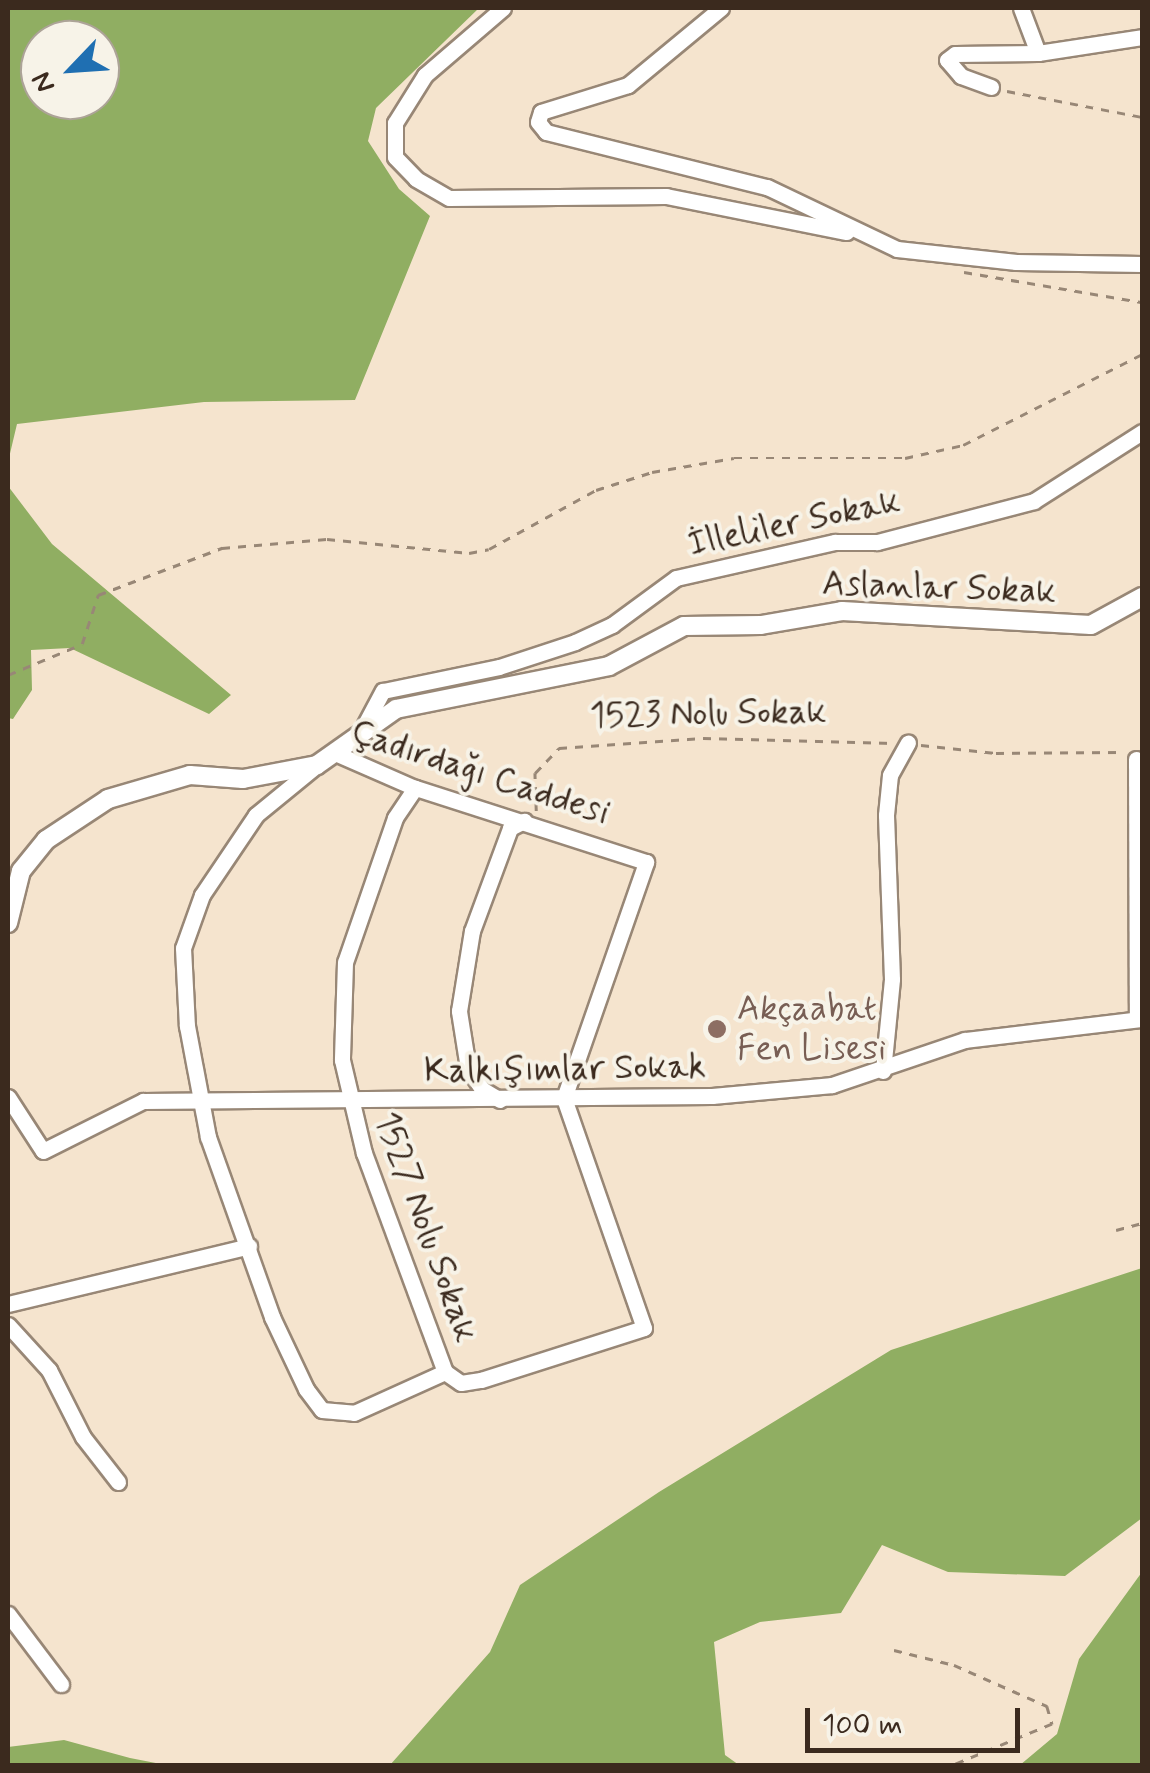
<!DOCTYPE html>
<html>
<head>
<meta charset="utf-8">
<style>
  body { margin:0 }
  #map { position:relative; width:1150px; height:1773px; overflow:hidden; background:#f5e4ce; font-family:Mynerve,sans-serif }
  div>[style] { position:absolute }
  .forest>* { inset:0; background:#90ae62 }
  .path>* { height:2.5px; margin-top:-1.25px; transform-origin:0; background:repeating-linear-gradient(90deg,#988776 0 8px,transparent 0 16px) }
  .roads { filter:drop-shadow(2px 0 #988776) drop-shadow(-2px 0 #988776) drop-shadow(0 2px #988776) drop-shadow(0 -2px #988776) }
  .minor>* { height:15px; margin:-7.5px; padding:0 7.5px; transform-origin:7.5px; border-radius:7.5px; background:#fff }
  .tertiary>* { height:18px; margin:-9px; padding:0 9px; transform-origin:9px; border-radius:9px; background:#fff }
  .dots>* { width:28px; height:28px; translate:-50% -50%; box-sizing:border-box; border:5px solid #f7f3e8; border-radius:50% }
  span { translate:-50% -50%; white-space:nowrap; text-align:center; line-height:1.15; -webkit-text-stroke:8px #f7f3e8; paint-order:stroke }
  .street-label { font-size:35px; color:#3b2a1e }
  .education-label { font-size:35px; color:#785e54 }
  .left { translate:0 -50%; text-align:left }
  .frame { position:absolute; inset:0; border:10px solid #3b2a1e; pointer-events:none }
  .north { position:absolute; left:20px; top:20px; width:100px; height:100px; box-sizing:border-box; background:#f7f3e8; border:2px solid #aca397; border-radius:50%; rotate:245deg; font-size:28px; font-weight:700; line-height:40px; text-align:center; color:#3b2a1e }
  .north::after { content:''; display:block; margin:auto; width:35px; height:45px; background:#1f6fb2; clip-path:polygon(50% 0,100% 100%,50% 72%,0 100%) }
  .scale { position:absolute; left:805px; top:1708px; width:215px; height:45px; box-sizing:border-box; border:5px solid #3b2a1e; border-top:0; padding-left:12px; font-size:30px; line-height:35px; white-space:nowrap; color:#3b2a1e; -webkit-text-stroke:8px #f7f3e8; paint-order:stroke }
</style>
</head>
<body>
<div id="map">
  <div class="forest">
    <i style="clip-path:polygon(evenodd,8px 8px,479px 8px,376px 108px,368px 141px,399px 189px,430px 216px,355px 400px,204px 402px,17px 424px,8px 462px,8px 8px,40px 40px,100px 40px,100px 100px,40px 100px,40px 40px)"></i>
    <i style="clip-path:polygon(8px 486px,52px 544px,231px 695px,209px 714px,70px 648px,31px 650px,32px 690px,13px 719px,8px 718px)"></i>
    <i style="clip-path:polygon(1142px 1268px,1142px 1518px,1065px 1576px,948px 1572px,882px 1545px,841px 1613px,760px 1622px,714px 1642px,725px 1755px,739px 1765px,390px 1765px,490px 1652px,520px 1585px,659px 1492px,891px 1350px)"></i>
    <i style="clip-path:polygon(1142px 1572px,1142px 1765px,1020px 1765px,1057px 1734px,1079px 1659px)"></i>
    <i style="clip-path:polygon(64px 1740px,130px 1758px,166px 1765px,8px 1765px,8px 1747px)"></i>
  </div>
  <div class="path">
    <i style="left:1007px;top:91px;width:137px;rotate:10.9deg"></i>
    <i style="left:964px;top:272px;width:181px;rotate:9.6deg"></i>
    <i style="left:8px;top:675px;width:80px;rotate:-22.7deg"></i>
    <i style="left:82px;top:644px;width:52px;rotate:-71.9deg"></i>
    <i style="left:98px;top:595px;width:133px;rotate:-20.8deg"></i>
    <i style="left:222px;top:548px;width:105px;rotate:-4.9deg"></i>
    <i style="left:327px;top:539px;width:143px;rotate:5.6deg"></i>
    <i style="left:469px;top:553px;width:20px;rotate:-11deg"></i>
    <i style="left:489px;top:549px;width:122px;rotate:-28.9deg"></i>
    <i style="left:596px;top:490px;width:59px;rotate:-17.8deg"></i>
    <i style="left:652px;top:472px;width:83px;rotate:-9.7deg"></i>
    <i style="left:734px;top:458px;width:171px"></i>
    <i style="left:905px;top:458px;width:59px;rotate:-12.6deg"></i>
    <i style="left:963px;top:445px;width:201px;rotate:-26.9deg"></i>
    <i style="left:921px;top:745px;width:75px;rotate:6.1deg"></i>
    <i style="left:996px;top:753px;width:126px;rotate:-0.5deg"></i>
    <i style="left:536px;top:811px;width:38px;rotate:-92deg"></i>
    <i style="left:535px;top:773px;width:35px;rotate:-46deg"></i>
    <i style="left:559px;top:748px;width:144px;rotate:-4deg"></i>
    <i style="left:703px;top:738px;width:190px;rotate:1.5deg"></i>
    <i style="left:1116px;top:1230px;width:27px;rotate:-15deg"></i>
    <i style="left:894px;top:1650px;width:62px;rotate:14deg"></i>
    <i style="left:954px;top:1665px;width:102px;rotate:23.8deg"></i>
    <i style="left:1047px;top:1706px;width:19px;rotate:74deg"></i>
    <i style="left:1052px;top:1724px;width:109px;rotate:157.4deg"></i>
  </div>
  <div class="roads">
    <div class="minor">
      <i style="left:503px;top:8px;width:103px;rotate:139.3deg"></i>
      <i style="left:425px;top:75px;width:57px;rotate:122deg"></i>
      <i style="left:395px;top:123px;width:34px;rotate:90deg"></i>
      <i style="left:395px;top:157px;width:30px;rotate:46deg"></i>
      <i style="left:416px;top:179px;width:38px;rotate:30deg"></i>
      <i style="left:449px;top:198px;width:217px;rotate:-0.5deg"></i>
      <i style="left:666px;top:196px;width:184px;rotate:11.3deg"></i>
      <i style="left:721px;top:8px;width:121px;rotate:140.4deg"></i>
      <i style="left:628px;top:85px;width:91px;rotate:162.8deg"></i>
      <i style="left:541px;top:112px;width:10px;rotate:107deg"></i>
      <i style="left:538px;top:122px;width:13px;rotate:51deg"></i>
      <i style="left:546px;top:132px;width:228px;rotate:14deg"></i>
      <i style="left:767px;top:187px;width:144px;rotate:25.5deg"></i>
      <i style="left:897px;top:249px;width:120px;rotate:6.2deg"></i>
      <i style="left:1016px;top:262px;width:126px;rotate:0.9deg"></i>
      <i style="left:1021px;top:8px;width:48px;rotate:69.3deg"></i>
      <i style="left:991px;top:87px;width:32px;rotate:-160deg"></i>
      <i style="left:961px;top:76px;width:21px;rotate:-131deg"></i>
      <i style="left:947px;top:60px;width:10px;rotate:-37deg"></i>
      <i style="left:955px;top:54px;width:83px;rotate:-0.7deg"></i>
      <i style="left:1038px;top:53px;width:105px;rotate:-8.7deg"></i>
      <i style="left:364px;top:726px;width:40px;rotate:-62deg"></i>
      <i style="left:383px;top:691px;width:118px;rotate:-11.7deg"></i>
      <i style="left:499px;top:667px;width:80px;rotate:-18.2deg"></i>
      <i style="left:575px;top:642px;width:41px;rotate:-24.7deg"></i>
      <i style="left:612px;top:625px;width:79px;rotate:-36.3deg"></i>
      <i style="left:676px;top:578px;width:163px;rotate:-12.8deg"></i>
      <i style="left:835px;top:542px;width:42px"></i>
      <i style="left:877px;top:542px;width:162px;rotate:-14.6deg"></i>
      <i style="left:1034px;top:501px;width:128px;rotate:-32.6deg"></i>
      <i style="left:1136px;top:759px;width:260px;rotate:89.8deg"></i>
      <i style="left:317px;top:765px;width:79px;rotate:140.7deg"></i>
      <i style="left:256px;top:815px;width:97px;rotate:124deg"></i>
      <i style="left:202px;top:895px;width:56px;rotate:109.7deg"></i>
      <i style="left:183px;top:948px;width:78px;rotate:87.1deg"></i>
      <i style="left:187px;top:1026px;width:113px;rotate:79.3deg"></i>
      <i style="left:208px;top:1137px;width:191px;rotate:70.4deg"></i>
      <i style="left:272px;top:1317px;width:80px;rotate:64.7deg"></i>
      <i style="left:306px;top:1389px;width:26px;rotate:53deg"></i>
      <i style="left:322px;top:1410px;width:32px;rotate:5deg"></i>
      <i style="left:354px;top:1413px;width:100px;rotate:-24.3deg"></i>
      <i style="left:445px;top:1372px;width:19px;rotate:35deg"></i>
      <i style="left:461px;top:1383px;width:20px;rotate:-9deg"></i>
      <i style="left:481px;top:1380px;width:171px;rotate:-17.7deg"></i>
      <i style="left:644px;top:1328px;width:244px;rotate:-109.2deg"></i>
      <i style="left:564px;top:1098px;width:250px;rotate:-70.8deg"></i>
      <i style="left:646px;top:862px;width:243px;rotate:-162.2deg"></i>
      <i style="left:415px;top:788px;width:87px;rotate:-156.4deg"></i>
      <i style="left:415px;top:788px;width:36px;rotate:124deg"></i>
      <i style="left:395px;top:818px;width:152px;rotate:109.1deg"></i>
      <i style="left:345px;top:962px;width:98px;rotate:91.8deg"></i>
      <i style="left:342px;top:1060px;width:96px;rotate:76.7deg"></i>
      <i style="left:364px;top:1153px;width:233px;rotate:69.7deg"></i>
      <i style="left:883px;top:1071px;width:92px;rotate:-84.4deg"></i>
      <i style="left:892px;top:979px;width:164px;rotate:-92.1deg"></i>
      <i style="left:886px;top:815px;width:40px;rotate:-84.3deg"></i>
      <i style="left:890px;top:775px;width:37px;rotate:-61deg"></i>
      <i style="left:8px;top:1097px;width:64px;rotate:57.1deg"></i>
      <i style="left:43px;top:1151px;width:112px;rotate:-26.6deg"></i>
      <i style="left:143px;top:1101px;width:569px;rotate:-0.5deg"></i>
      <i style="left:712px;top:1096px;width:121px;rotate:-5.2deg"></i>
      <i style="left:832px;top:1085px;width:140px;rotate:-18.7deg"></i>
      <i style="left:965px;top:1040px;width:178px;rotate:-6.8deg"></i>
      <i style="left:500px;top:1100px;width:21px;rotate:-149deg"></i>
      <i style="left:482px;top:1089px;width:25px;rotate:-124deg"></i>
      <i style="left:468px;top:1068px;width:58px;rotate:-99deg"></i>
      <i style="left:459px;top:1011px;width:81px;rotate:-80.8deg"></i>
      <i style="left:472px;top:931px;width:110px;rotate:-69.7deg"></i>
      <i style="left:510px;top:828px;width:16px;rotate:-27deg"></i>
      <i style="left:8px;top:1304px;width:248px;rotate:-13.5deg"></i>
      <i style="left:8px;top:1325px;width:61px;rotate:47.7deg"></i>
      <i style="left:49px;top:1370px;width:75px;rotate:63.1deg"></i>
      <i style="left:83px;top:1437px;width:57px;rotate:52.1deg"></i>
      <i style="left:8px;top:1614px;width:88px;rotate:52.9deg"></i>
    </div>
    <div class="tertiary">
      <i style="left:8px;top:923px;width:54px;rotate:-76deg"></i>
      <i style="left:21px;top:871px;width:40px;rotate:-51deg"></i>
      <i style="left:46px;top:840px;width:74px;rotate:-33.5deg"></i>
      <i style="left:108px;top:799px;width:85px;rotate:-16.3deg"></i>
      <i style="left:190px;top:775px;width:53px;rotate:4.3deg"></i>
      <i style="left:243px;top:779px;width:75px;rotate:-10.7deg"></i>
      <i style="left:317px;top:765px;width:97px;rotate:-35.3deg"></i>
      <i style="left:396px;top:709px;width:217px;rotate:-11.4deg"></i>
      <i style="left:609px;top:666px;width:85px;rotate:-28.1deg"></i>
      <i style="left:684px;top:626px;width:77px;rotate:-0.7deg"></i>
      <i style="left:761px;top:625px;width:82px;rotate:-9.8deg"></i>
      <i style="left:842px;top:611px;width:249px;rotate:3.2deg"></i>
      <i style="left:1091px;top:625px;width:58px;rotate:-28.8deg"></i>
    </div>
  </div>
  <div class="dots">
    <i style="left:717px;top:1029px;background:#8d6e63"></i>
  </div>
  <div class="street-label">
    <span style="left:794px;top:523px;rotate:-12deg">İlleliler Sokak</span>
    <span style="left:939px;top:588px;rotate:2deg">Aslanlar Sokak</span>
    <span style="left:708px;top:714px;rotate:-1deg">1523 Nolu Sokak</span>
    <span style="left:480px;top:773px;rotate:18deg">Çadırdağı Caddesi</span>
    <span style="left:565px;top:1069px;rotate:-1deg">Kalkışımlar Sokak</span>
    <span style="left:426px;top:1227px;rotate:70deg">1527 Nolu Sokak</span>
  </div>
  <div class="education-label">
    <span class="left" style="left:737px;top:1029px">Akçaabat<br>Fen Lisesi</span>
  </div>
  <div class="frame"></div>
  <div class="north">N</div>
  <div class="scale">100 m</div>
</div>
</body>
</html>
